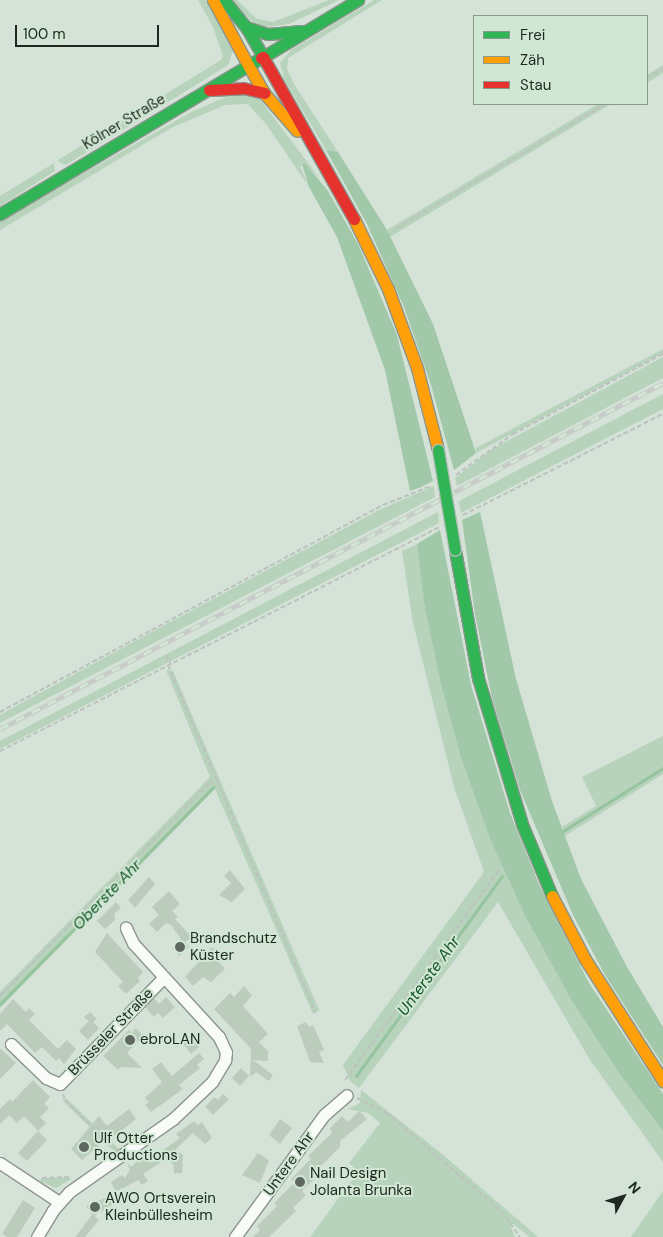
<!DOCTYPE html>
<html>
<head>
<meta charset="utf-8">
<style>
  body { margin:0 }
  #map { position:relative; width:663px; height:1237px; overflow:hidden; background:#d5e2d7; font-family:"DM Sans",sans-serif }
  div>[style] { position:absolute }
  .green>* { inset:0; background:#b8d3bc }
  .forest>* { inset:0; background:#a1c8a8 }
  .stream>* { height:3px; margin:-1.5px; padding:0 1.5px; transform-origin:1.5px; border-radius:1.5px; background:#96c49e }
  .building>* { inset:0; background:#bbccbd }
  .path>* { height:2px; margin-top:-1px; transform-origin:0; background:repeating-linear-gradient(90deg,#bcc2be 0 5px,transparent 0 7.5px) }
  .roads { filter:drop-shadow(1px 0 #8b958d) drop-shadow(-1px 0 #8b958d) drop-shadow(0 1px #8b958d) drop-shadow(0 -1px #8b958d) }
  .street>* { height:11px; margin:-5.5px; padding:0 5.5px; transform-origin:5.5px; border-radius:5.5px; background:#f9fbf9 }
  .fast>* { height:11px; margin:-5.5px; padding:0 5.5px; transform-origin:5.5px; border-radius:5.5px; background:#30b455 }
  .slow>* { height:11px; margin:-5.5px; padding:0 5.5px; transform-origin:5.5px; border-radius:5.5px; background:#ff9f0a }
  .jam>* { height:11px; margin:-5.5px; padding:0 5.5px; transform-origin:5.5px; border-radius:5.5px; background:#e5322d }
  .rail>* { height:5px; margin-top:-2.5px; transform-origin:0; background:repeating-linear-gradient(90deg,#d0e7d3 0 9px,#c7cbc8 0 18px); box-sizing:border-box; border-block:1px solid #c7cbc8 }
  .bridges { filter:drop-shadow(1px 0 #b6bdb8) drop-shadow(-1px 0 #b6bdb8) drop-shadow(0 1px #b6bdb8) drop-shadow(0 -1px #b6bdb8) }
  .fast-bridge>* { height:11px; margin:-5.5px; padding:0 5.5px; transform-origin:5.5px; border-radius:5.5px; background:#30b455 }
  .dots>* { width:14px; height:14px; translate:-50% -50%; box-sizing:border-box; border:2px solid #d0e7d3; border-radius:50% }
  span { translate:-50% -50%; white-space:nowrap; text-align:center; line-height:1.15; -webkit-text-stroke:4px #d0e7d3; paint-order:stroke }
  .street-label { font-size:15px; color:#1e2720 }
  .poi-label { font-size:15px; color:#1e2720 }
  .left { translate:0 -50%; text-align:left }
  .water-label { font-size:16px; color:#155629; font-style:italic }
  .legend { position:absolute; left:473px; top:15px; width:175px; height:90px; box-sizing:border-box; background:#d0e7d3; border:1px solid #899a8b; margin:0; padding:6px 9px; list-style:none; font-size:15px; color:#1e2720 }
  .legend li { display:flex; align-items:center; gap:10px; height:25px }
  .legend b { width:25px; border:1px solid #899a8b }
  .north { position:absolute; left:598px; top:1172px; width:50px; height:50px; -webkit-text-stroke:4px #d0e7d3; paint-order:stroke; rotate:51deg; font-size:14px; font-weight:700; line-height:20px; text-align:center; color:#1e2720 }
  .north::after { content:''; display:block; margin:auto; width:18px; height:22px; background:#1e2720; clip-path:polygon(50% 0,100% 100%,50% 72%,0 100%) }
  .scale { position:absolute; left:15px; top:25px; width:144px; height:22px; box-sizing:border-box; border:2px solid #1e2720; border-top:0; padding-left:6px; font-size:15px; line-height:18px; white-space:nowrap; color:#1e2720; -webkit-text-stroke:4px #d0e7d3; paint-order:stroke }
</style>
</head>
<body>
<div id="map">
  <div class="green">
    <i style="clip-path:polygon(198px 0,206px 0,233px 51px,228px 65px,66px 165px,59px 162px,58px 160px,221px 60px,223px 56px,213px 27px)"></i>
    <i style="clip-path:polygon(229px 0,237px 0,257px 19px,273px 22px,329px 0,339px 0,289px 24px,260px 28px)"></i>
    <i style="clip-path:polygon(374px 0,382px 0,288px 58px,287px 69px,294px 84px,338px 152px,326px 150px,284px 79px,280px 63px,291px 50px)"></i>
    <i style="clip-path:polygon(663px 65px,663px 73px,647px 83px,647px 75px)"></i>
    <i style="clip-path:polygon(235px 93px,259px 98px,321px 180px,306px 164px,300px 166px,309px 187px,266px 124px,248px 104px,225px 105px,171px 128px,0 230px,0 221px,191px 112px)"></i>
    <i style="clip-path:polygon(598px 104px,611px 104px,390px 237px,387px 230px)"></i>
    <i style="clip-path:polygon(54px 163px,55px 171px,0 206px,0 196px)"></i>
    <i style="clip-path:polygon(663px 349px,663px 353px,476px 453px,476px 448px)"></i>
    <i style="clip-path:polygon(663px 357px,663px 378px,457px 486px,455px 478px,494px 448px)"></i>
    <i style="clip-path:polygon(663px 394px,663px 409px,461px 513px,459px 501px)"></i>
    <i style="clip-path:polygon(434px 486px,435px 497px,0 723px,0 715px,135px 641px,379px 510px)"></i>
    <i style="clip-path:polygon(438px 512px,439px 523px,0 749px,0 741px)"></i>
    <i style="clip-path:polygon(417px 544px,441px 685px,461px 758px,490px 839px,525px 916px,572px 1001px,621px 1076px,663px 1131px,663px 1162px,590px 1060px,498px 902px,359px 1088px,350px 1081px,343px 1065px,484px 872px,454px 787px,413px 623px,402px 551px)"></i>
    <i style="clip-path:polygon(166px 670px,173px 671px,319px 1010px,313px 1014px,215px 789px,0 1008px,0 992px,210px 777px)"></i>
    <i style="clip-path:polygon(663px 736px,663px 774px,565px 836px,562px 827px,596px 806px,582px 777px)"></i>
    <i style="clip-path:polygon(361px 1090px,441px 1153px,538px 1237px,529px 1237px,514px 1224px,510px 1225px,515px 1237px,310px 1237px,358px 1172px,349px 1163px,380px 1123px,368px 1113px,348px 1109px,360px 1103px)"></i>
    <i style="clip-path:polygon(66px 1098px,120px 1150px,116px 1153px,63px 1101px)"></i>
    <i style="clip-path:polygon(42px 1178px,70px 1178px,71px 1179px,56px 1188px,39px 1181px)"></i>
    <i style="clip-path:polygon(663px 1191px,663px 1237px,631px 1237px)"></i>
  </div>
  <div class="forest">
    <i style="clip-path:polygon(326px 150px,338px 152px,387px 230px,433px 324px,476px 453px,454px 470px,431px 385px,404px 307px,367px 224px)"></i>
    <i style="clip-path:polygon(302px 164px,306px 164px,328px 191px,359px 246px,397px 335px,433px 481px,421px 487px,410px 491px,385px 370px,337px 237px,309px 187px)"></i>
    <i style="clip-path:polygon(480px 512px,516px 679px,552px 801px,581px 879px,627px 967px,663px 1027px,663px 1065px,605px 975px,573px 915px,520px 790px,492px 698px,475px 614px,462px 520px)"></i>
    <i style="clip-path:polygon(440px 530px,471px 685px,510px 813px,541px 889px,589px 983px,663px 1094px,663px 1131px,621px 1076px,572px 1001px,525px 916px,490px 839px,461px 758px,441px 685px,424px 602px,417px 544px)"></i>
  </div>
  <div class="stream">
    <i style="left:563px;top:831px;width:118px;rotate:-32.2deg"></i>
    <i style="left:0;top:1004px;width:304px;rotate:-45.5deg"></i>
    <i style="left:356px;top:1076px;width:248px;rotate:-53.9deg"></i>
  </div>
  <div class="building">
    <i style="clip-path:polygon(230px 870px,245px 889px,232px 902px,219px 895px,231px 883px,224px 876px)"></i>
    <i style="clip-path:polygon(149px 877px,155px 884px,135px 908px,128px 900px)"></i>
    <i style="clip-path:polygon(169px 891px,180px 904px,172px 911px,178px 917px,175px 919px,192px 937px,185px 942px,189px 947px,179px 956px,172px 947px,181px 939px,171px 925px,166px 923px,157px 932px,149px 924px,159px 915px,152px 907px)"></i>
    <i style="clip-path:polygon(116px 902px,121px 908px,114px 914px,115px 920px,105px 929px,97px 921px)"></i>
    <i style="clip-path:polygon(107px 933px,143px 972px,138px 978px,140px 981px,126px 994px,118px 986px,123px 982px,95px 952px)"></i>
    <i style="clip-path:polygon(212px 947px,217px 953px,213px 956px,225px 969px,211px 982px,203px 977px,193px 986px,185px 977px)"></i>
    <i style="clip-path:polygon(244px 986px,252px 995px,243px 1006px,268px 1034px,259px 1042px,268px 1051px,268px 1061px,253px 1060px,273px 1075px,269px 1081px,256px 1072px,250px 1077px,251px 1049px,214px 1009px,230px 993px,234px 997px)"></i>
    <i style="clip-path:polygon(166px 997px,175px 1007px,163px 1018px,158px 1013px,154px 1017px,145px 1007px,154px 998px,159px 1004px)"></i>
    <i style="clip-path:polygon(13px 999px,26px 1012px,29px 1008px,35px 1014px,29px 1020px,58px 1049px,67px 1040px,76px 1049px,64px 1064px,59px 1058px,56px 1061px,42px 1047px,35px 1053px,7px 1024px,0 1031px,0 1014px)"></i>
    <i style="clip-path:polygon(90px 1012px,97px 1019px,93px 1022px,99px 1028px,88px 1040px,79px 1031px,89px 1021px,84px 1017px)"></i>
    <i style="clip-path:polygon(306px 1022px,309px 1027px,313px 1025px,324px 1050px,319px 1052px,324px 1063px,310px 1062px,297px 1026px)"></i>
    <i style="clip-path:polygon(136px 1028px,143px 1036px,127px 1053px,142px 1068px,121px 1067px,118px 1070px,103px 1056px,129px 1030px,132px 1033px)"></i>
    <i style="clip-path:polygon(190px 1036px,199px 1047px,191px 1054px,182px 1042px)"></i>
    <i style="clip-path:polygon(0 1048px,16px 1063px,0 1079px)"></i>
    <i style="clip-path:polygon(199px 1053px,204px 1059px,197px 1065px,200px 1068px,179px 1085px,183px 1089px,151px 1112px,145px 1105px,149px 1102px,145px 1098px,162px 1082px,152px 1069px,161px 1062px,172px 1076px)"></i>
    <i style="clip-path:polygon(241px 1068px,249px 1076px,240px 1086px,232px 1078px)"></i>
    <i style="clip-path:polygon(33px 1080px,50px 1097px,44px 1104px,49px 1108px,40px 1117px,46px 1123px,38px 1131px,47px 1140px,27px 1161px,18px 1153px,38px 1131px,24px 1116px,17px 1123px,9px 1115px,0 1124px,0 1109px,10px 1099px,12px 1102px)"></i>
    <i style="clip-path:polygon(223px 1094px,229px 1099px,213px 1115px,205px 1107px,214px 1097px,218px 1100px)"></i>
    <i style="clip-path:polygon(129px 1109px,136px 1119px,115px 1136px,113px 1133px,82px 1160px,71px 1149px,99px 1116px,107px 1126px)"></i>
    <i style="clip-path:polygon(359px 1111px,367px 1119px,340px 1141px,340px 1147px,320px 1167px,319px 1174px,302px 1191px,306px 1195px,293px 1208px,296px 1211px,269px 1237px,253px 1237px,260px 1230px,257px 1226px,277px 1206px,274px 1203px,294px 1183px,291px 1179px,311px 1159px,308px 1156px,332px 1133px,330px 1128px,342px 1116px,348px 1122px)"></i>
    <i style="clip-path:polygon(280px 1119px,292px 1128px,280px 1144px,269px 1135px)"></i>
    <i style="clip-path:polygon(194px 1121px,198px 1125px,202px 1122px,212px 1138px,205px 1144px,193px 1133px,175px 1150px,183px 1155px,182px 1173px,174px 1173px,173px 1164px,166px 1159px,143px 1174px,148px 1181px,142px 1185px,138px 1180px,116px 1192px,111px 1182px,122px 1175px,125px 1178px,130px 1170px,127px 1163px,132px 1167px,137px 1161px,139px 1163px,154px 1152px,156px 1155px,180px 1138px,176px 1134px)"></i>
    <i style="clip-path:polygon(258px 1153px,269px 1160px,260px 1183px,242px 1175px)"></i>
    <i style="clip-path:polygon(112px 1195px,119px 1200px,94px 1216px,99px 1220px,85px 1237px,75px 1237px,92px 1215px,86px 1206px)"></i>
    <i style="clip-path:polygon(23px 1200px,35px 1208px,17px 1237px,7px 1237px,2px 1234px)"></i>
  </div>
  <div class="path">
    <i style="left:647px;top:78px;width:18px;rotate:-29deg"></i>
    <i style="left:397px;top:228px;width:242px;rotate:-30.8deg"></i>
    <i style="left:456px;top:475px;width:70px;rotate:-35.7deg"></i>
    <i style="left:513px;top:434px;width:170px;rotate:-28.1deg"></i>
    <i style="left:463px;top:515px;width:224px;rotate:-26.8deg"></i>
    <i style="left:166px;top:655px;width:10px;rotate:61deg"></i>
    <i style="left:168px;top:665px;width:378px;rotate:67deg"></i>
    <i style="left:0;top:712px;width:435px;rotate:-28.4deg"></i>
    <i style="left:383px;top:505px;width:52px;rotate:-21.6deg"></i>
    <i style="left:0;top:751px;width:493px;rotate:-27deg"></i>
    <i style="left:0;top:996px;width:298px;rotate:-45.5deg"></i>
    <i style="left:209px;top:783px;width:9px;rotate:-21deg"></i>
    <i style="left:345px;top:1080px;width:262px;rotate:-53.7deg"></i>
    <i style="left:63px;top:1094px;width:6px;rotate:72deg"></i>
    <i style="left:65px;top:1100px;width:69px;rotate:44.4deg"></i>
    <i style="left:357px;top:1098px;width:34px;rotate:27deg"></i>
    <i style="left:387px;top:1113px;width:150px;rotate:40.7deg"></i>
    <i style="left:501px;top:1211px;width:32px;rotate:54deg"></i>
    <i style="left:42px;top:1178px;width:30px;rotate:-2deg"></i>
  </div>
  <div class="roads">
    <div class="street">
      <i style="left:11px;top:1044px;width:49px;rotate:44.2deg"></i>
      <i style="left:46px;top:1078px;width:15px;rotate:23deg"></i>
      <i style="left:60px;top:1084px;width:149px;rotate:-45.8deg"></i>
      <i style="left:0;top:1163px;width:71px;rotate:33.5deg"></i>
      <i style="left:37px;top:1237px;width:31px;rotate:-59deg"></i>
      <i style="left:53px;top:1210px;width:24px;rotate:-48deg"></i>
      <i style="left:69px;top:1192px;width:127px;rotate:-35.1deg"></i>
      <i style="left:173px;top:1119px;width:54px;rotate:-43.5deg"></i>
      <i style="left:212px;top:1082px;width:26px;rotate:-59deg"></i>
      <i style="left:225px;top:1060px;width:8px;rotate:-83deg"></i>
      <i style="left:226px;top:1052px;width:17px;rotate:-115deg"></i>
      <i style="left:219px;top:1037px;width:127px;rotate:-132.5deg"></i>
      <i style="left:133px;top:943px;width:17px;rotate:-115deg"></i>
      <i style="left:235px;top:1237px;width:151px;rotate:-53.9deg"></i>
      <i style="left:324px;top:1115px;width:30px;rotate:-41deg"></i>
    </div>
    <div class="fast">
      <i style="left:224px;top:0;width:35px;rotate:51deg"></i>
      <i style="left:246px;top:27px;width:34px;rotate:60deg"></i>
      <i style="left:263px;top:57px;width:111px;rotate:-31deg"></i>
      <i style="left:246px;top:27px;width:23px;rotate:18deg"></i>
      <i style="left:268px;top:34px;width:34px;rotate:-5deg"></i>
      <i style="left:0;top:214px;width:304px;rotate:-30.9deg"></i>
      <i style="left:455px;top:550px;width:130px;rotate:79.8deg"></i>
      <i style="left:478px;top:678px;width:152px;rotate:73.2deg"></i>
      <i style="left:522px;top:824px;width:78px;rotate:67.4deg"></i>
    </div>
    <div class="slow">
      <i style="left:213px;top:0;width:74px;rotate:61.7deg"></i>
      <i style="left:248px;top:65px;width:32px;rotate:60deg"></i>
      <i style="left:264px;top:93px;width:50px;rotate:49deg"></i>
      <i style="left:354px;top:219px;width:78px;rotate:64.1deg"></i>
      <i style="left:388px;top:289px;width:84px;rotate:69.8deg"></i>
      <i style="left:417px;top:368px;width:85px;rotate:75.6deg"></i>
      <i style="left:552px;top:896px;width:71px;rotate:62.4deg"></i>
      <i style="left:585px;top:959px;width:145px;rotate:57.4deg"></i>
    </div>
    <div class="jam">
      <i style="left:261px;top:58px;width:2px;rotate:-27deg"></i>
      <i style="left:263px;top:57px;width:186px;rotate:60.7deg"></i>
      <i style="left:209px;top:90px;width:34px;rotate:-3deg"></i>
      <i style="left:243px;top:88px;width:22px;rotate:13deg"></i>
    </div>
  </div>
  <div class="rail">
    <i style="left:0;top:729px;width:748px;rotate:-27.56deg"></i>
  </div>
  <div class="bridges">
    <div class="fast-bridge">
      <i style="left:438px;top:450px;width:101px;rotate:80.4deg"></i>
    </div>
  </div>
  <div class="dots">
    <i style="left:180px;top:947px;background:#5e6860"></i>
    <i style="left:130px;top:1040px;background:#5e6860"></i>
    <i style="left:84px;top:1147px;background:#5e6860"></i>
    <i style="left:300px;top:1182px;background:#5e6860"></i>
    <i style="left:95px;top:1207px;background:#5e6860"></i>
  </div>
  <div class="street-label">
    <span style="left:124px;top:122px;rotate:-31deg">Kölner Straße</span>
    <span style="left:111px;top:1032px;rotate:-46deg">Brüsseler Straße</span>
    <span style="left:289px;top:1164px;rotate:-54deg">Untere Ahr</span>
  </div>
  <div class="poi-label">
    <span class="left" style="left:190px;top:947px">Brandschutz<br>Küster</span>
    <span class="left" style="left:140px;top:1040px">ebroLAN</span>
    <span class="left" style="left:94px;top:1147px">Ulf Otter<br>Productions</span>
    <span class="left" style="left:310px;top:1182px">Nail Design<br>Jolanta Brunka</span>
    <span class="left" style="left:105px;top:1207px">AWO Ortsverein<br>Kleinbüllesheim</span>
  </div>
  <div class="water-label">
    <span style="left:107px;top:895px;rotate:-46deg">Oberste Ahr</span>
    <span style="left:429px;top:976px;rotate:-54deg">Unterste Ahr</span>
  </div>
  <ul class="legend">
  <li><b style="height:6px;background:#30b455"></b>Frei</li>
  <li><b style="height:6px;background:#ff9f0a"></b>Zäh</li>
  <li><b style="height:6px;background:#e5322d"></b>Stau</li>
  </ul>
  <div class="north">N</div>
  <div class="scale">100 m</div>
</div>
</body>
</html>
